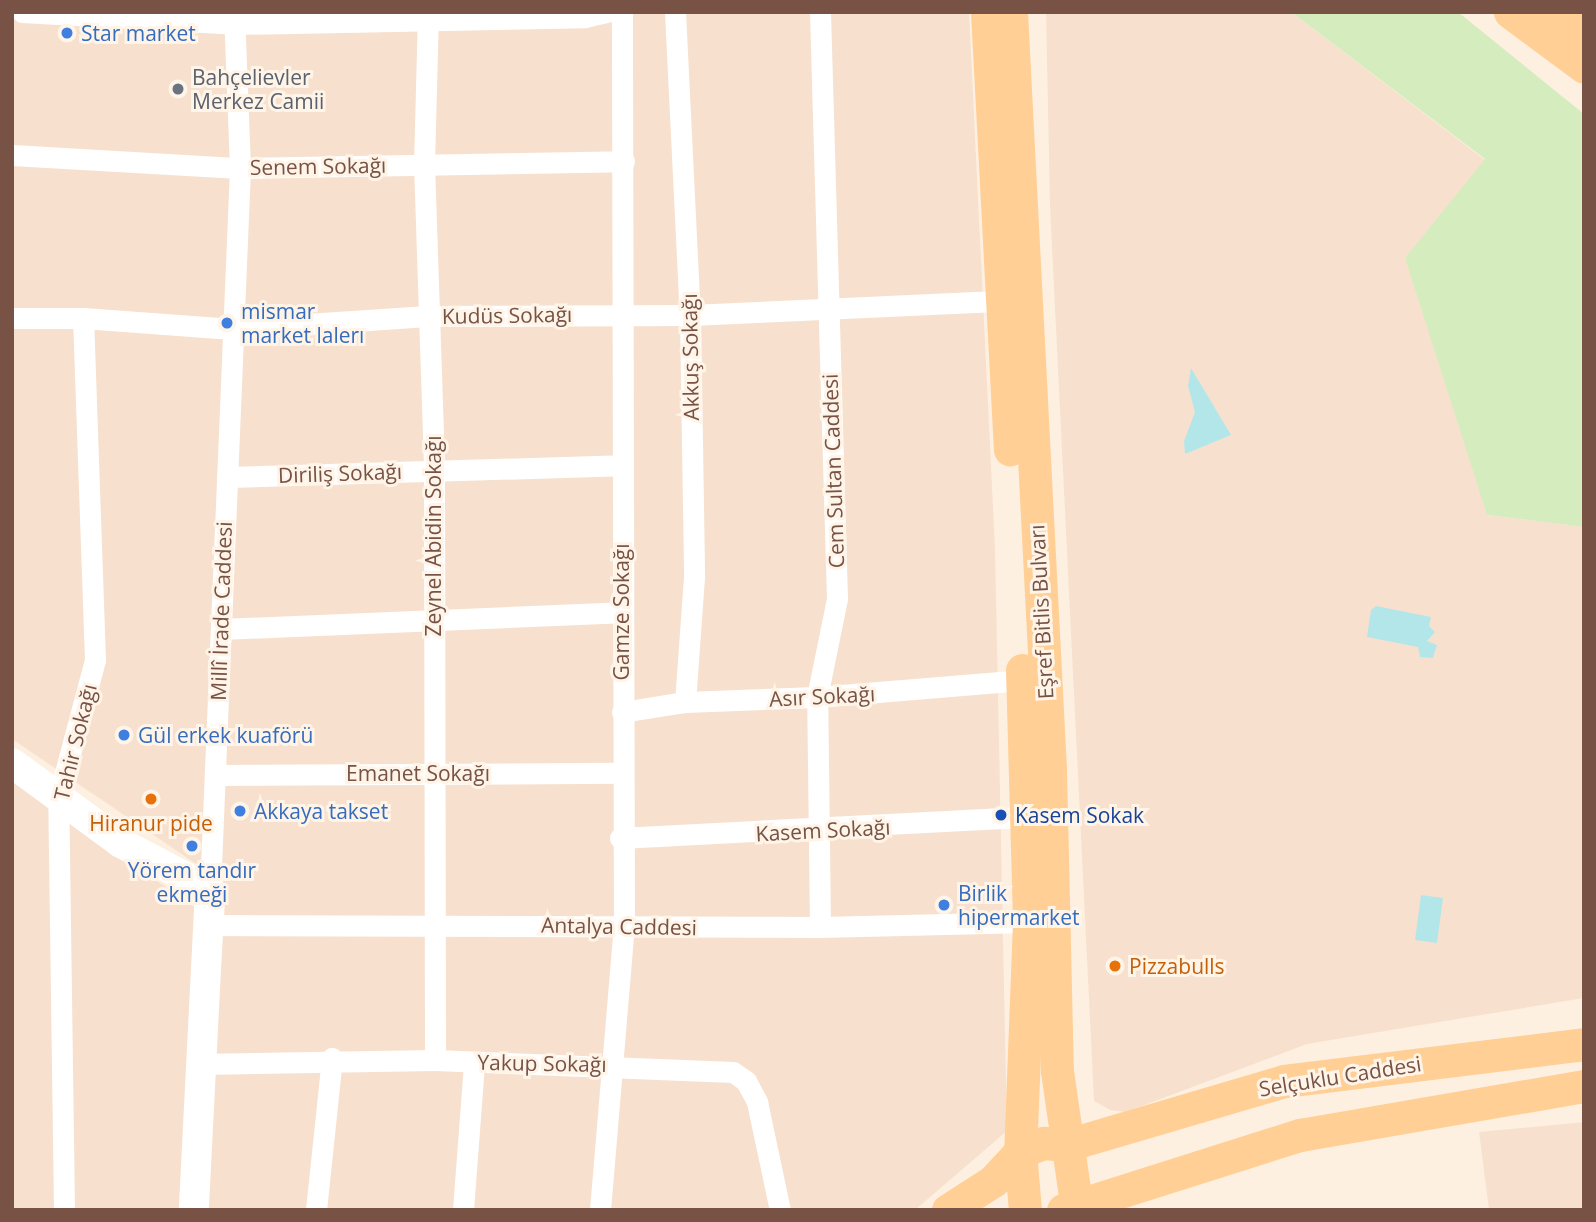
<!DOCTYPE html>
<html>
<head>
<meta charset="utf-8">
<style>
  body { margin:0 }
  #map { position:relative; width:1596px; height:1222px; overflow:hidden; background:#fef0e0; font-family:"Open Sans",sans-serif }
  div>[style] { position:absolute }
  .residential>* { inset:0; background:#f7e1ce }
  .green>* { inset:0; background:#d5edbe }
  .water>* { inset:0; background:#b3e6e9 }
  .street>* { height:21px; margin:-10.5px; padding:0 10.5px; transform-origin:10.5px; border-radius:10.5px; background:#fff }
  .secondary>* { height:30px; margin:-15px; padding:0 15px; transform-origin:15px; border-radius:15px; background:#fff }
  .primary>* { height:33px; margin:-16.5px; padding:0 16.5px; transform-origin:16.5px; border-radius:16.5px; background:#ffcf96 }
  .dots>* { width:19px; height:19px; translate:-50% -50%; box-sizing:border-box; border:4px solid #fff4e8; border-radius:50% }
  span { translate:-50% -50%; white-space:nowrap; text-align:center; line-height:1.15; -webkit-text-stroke:6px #fff4e8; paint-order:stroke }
  .shop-label { font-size:21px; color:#366cbe }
  .left { translate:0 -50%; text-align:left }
  .worship-label { font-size:21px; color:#5b616d }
  .street-label { font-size:21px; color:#775245 }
  .transit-label { font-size:21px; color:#164399 }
  .food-label { font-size:21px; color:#c56008 }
  .frame { position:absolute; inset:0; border:14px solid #775245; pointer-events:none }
</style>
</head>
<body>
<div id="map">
  <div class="residential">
    <i style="clip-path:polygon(12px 12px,969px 12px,995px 548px,1007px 1131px,915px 1210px,205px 1210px,225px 906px,205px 870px,12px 739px)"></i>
    <i style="clip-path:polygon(1046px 12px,1291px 12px,1485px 160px,1487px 515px,1584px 527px,1584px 998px,1307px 1044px,1126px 1112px,1110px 1110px,1094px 1101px,1050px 207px)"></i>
    <i style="clip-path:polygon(12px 780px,199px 910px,182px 1210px,12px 1210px)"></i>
    <i style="clip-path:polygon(1584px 1122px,1584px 1210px,1489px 1210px,1479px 1132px)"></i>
  </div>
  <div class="green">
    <i style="clip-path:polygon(1291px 12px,1458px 12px,1584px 114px,1584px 527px,1487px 515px,1405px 258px,1485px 159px)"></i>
  </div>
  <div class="water">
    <i style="clip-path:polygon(1191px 368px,1231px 435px,1185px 454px,1184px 441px,1195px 412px,1188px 386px)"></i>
    <i style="clip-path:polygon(1376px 606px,1431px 617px,1429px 626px,1435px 632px,1427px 641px,1437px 645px,1433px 658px,1420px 657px,1418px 647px,1367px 637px,1371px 610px)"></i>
    <i style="clip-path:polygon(1421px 895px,1443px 898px,1437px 943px,1415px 940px)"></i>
  </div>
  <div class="street">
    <i style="left:22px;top:12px;width:213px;rotate:3.2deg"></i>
    <i style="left:235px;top:24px;width:350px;rotate:-1.1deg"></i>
    <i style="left:585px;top:17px;width:23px;rotate:-13deg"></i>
    <i style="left:428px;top:12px;width:151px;rotate:91.5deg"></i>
    <i style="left:424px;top:163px;width:307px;rotate:88.1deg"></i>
    <i style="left:434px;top:470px;width:590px;rotate:89.9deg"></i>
    <i style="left:675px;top:12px;width:303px;rotate:87.2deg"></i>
    <i style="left:690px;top:315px;width:262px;rotate:89.1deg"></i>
    <i style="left:694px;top:577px;width:125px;rotate:94.1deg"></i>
    <i style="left:12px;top:155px;width:228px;rotate:3.3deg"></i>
    <i style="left:240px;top:168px;width:384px;rotate:-1deg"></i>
    <i style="left:12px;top:318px;width:71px"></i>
    <i style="left:83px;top:318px;width:150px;rotate:4.2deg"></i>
    <i style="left:233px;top:329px;width:195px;rotate:-3.8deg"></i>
    <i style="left:428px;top:316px;width:262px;rotate:-0.2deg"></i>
    <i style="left:690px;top:315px;width:313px;rotate:-2.6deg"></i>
    <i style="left:227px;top:477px;width:394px;rotate:-1.7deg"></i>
    <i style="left:221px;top:629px;width:400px;rotate:-2.4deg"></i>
    <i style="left:622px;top:712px;width:64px;rotate:-9deg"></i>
    <i style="left:685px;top:702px;width:132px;rotate:-2.2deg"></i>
    <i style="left:817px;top:697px;width:206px;rotate:-4.7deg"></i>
    <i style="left:215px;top:775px;width:406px;rotate:-0.3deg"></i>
    <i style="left:620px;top:838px;width:407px;rotate:-3deg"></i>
    <i style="left:210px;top:890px;width:723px;rotate:-87.62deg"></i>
    <i style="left:240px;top:168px;width:156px;rotate:-92.2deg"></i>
    <i style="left:208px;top:925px;width:612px;rotate:0.19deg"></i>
    <i style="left:820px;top:927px;width:209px;rotate:-1.4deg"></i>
    <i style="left:820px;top:927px;width:230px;rotate:-90.7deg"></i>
    <i style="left:817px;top:697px;width:100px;rotate:-78.5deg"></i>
    <i style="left:837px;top:599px;width:587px;rotate:-91.66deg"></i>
    <i style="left:201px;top:1064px;width:234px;rotate:-1deg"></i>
    <i style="left:435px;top:1060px;width:298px;rotate:2.3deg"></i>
    <i style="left:733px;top:1072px;width:16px;rotate:35deg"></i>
    <i style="left:746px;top:1081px;width:24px;rotate:62deg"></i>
    <i style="left:757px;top:1102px;width:110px;rotate:78deg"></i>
    <i style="left:64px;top:1210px;width:411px;rotate:-90.8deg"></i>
    <i style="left:58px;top:799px;width:144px;rotate:-75.1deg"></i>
    <i style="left:95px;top:660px;width:342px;rotate:-92deg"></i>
    <i style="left:316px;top:1210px;width:153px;rotate:-84deg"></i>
    <i style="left:463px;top:1210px;width:148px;rotate:-85.7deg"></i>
    <i style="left:600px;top:1210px;width:284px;rotate:-85.2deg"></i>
    <i style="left:624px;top:927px;width:915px;rotate:-90.13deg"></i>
  </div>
  <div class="secondary">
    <i style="left:12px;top:763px;width:135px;rotate:36.3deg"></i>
    <i style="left:121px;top:843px;width:101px;rotate:27.8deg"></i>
    <i style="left:210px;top:890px;width:320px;rotate:92.9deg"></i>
  </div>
  <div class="primary">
    <i style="left:987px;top:12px;width:438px;rotate:87deg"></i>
    <i style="left:1011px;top:12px;width:758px;rotate:87.05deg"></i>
    <i style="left:1050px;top:769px;width:302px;rotate:88.7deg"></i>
    <i style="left:1057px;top:1071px;width:140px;rotate:81.8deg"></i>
    <i style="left:1510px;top:12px;width:92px;rotate:36.6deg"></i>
    <i style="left:1555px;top:12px;width:36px;rotate:37deg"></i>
    <i style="left:1022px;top:670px;width:252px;rotate:88.4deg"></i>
    <i style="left:1029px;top:922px;width:230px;rotate:92.2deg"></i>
    <i style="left:1020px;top:1152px;width:58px;rotate:85.1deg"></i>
    <i style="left:948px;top:1210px;width:54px;rotate:-32.8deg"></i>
    <i style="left:993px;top:1181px;width:40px;rotate:-47deg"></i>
    <i style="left:1020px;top:1152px;width:26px;rotate:-21deg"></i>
    <i style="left:1044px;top:1143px;width:23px;rotate:5deg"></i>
    <i style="left:1067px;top:1145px;width:226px;rotate:-16.4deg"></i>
    <i style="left:1284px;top:1081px;width:302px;rotate:-7deg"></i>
    <i style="left:1063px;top:1210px;width:249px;rotate:-17.6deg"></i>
    <i style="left:1300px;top:1135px;width:288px;rotate:-9.8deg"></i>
  </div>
  <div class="dots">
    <i style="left:67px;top:33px;background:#3f7fe0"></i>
    <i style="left:178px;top:89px;background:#6b7280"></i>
    <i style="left:227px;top:323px;background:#3f7fe0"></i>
    <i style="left:124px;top:735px;background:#3f7fe0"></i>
    <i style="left:151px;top:799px;background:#e8710a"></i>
    <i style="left:240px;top:811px;background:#3f7fe0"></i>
    <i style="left:1001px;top:815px;background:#1a4fb4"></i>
    <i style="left:192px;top:846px;background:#3f7fe0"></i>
    <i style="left:944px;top:905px;background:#3f7fe0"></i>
    <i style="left:1115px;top:966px;background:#e8710a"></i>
  </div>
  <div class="shop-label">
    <span class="left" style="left:81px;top:33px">Star market</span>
    <span class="left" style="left:241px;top:323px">mismar<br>market lalerı</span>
    <span class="left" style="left:138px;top:735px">Gül erkek kuaförü</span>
    <span class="left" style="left:254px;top:811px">Akkaya takset</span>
    <span style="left:192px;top:882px">Yörem tandır<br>ekmeği</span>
    <span class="left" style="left:958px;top:905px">Birlik<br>hipermarket</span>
  </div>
  <div class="worship-label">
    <span class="left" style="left:192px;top:89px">Bahçelievler<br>Merkez Camii</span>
  </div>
  <div class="street-label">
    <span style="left:318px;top:166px;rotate:-1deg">Senem Sokağı</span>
    <span style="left:507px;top:315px;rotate:-1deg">Kudüs Sokağı</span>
    <span style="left:690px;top:357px;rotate:-91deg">Akkuş Sokağı</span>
    <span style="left:833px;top:471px;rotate:-92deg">Cem Sultan Caddesi</span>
    <span style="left:340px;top:473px;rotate:-2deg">Diriliş Sokağı</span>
    <span style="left:433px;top:536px;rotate:-90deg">Zeynel Abidin Sokağı</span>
    <span style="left:221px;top:611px;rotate:-88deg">Millî İrade Caddesi</span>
    <span style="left:621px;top:612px;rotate:-90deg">Gamze Sokağı</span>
    <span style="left:1041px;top:612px;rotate:-93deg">Eşref Bitlis Bulvarı</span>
    <span style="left:822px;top:696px;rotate:-3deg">Asır Sokağı</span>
    <span style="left:75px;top:742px;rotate:-76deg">Tahir Sokağı</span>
    <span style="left:418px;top:773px">Emanet Sokağı</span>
    <span style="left:823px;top:830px;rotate:-3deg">Kasem Sokağı</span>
    <span style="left:619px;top:926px;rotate:1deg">Antalya Caddesi</span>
    <span style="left:542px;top:1063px;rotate:1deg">Yakup Sokağı</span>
    <span style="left:1340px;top:1076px;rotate:-9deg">Selçuklu Caddesi</span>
  </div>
  <div class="transit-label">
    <span class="left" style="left:1015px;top:815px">Kasem Sokak</span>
  </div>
  <div class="food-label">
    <span style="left:151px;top:823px">Hiranur pide</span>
    <span class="left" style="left:1129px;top:966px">Pizzabulls</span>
  </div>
  <div class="frame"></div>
</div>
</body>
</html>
